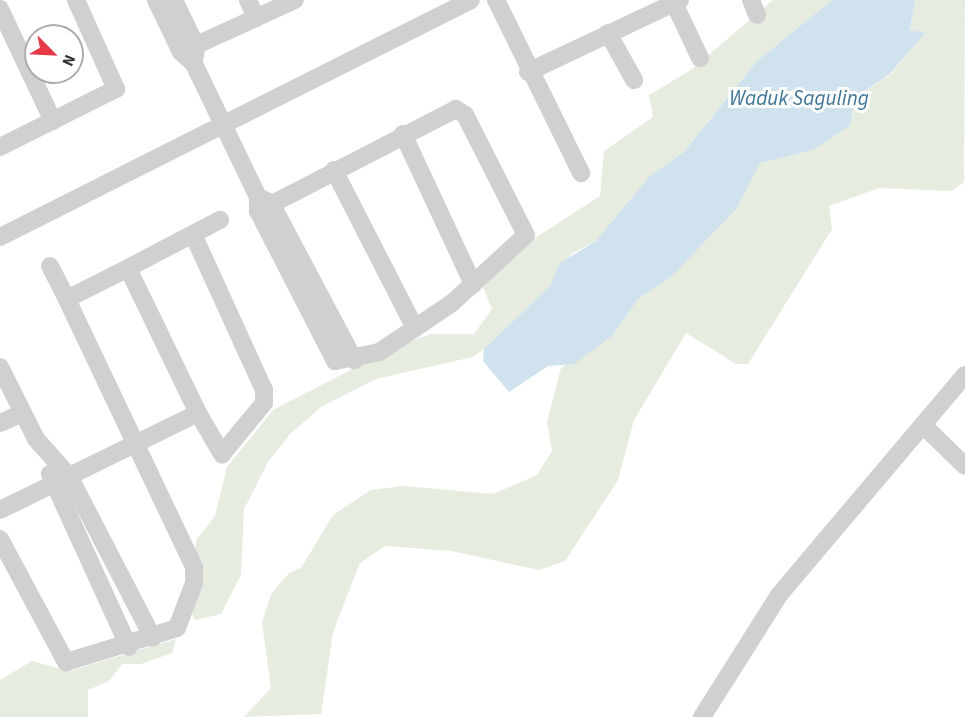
<!DOCTYPE html>
<html>
<head>
<meta charset="utf-8">
<style>
  body { margin:0 }
  #map { position:relative; width:965px; height:717px; overflow:hidden; background:#fff; font-family:"Source Sans 3",sans-serif }
  div>[style] { position:absolute }
  .green>* { inset:0; background:#e6ecdf }
  .water>* { inset:0; background:#cfe2ee }
  .street>* { height:18px; margin:-9px; padding:0 9px; transform-origin:9px; border-radius:9px; background:#d0d0d0 }
  span { translate:-50% -50%; white-space:nowrap; text-align:center; line-height:1.15; -webkit-text-stroke:6px #fff; paint-order:stroke }
  .water-label { font-size:21px; color:#3f7597; font-style:italic }
  .north { position:absolute; left:24px; top:24px; width:60px; height:60px; box-sizing:border-box; background:#fff; border:2px solid #adadad; border-radius:50%; rotate:114deg; font-size:16px; font-weight:700; line-height:24px; text-align:center; color:#333 }
  .north::after { content:''; display:block; margin:auto; width:21px; height:27px; background:#e63946; clip-path:polygon(50% 0,100% 100%,50% 72%,0 100%) }
</style>
</head>
<body>
<div id="map">
  <div class="green">
    <i style="clip-path:polygon(773px 0,832px 0,757px 61px,684px 152px,651px 175px,628px 208px,596px 241px,571px 254px,550px 286px,484px 349px,473px 357px,376px 379px,321px 407px,290px 434px,268px 462px,244px 509px,241px 575px,221px 614px,195px 620px,184px 594px,197px 539px,215px 516px,227px 467px,273px 410px,397px 346px,431px 334px,474px 334px,492px 309px,478px 275px,600px 196px,604px 151px,653px 117px,649px 95px,691px 70px)"></i>
    <i style="clip-path:polygon(915px 0,965px 0,964px 182px,952px 191px,879px 188px,829px 206px,832px 229px,748px 364px,736px 364px,686px 333px,634px 420px,618px 480px,565px 561px,539px 570px,452px 551px,385px 546px,360px 563px,333px 632px,321px 714px,244px 717px,271px 688px,262px 623px,271px 594px,289px 573px,301px 568px,333px 515px,371px 490px,403px 486px,493px 494px,537px 475px,552px 451px,547px 422px,561px 368px,613px 335px,638px 299px,672px 276px,760px 163px,813px 150px,850px 126px,855px 97px,891px 74px,924px 33px,910px 31px)"></i>
    <i style="clip-path:polygon(176px 639px,172px 653px,141px 664px,122px 664px,109px 681px,88px 690px,88px 717px,0 717px,0 680px,32px 661px,69px 671px)"></i>
  </div>
  <div class="water">
    <i style="clip-path:polygon(832px 0,915px 0,910px 30px,925px 33px,890px 74px,855px 97px,850px 126px,813px 150px,760px 163px,736px 209px,672px 276px,638px 299px,613px 335px,574px 364px,548px 366px,509px 392px,483px 361px,484px 349px,550px 286px,560px 263px,596px 241px,651px 175px,684px 152px,757px 61px)"></i>
  </div>
  <div class="street">
    <i style="left:156px;top:0;width:58px;rotate:64.3deg"></i>
    <i style="left:181px;top:52px;width:18px;rotate:43deg"></i>
    <i style="left:194px;top:64px;width:148px;rotate:64.3deg"></i>
    <i style="left:258px;top:197px;width:14px;rotate:90deg"></i>
    <i style="left:258px;top:211px;width:169px;rotate:62.8deg"></i>
    <i style="left:335px;top:361px;width:45px;rotate:-11.6deg"></i>
    <i style="left:379px;top:352px;width:43px;rotate:-33.7deg"></i>
    <i style="left:415px;top:328px;width:45px;rotate:-34deg"></i>
    <i style="left:452px;top:303px;width:100px;rotate:-42.6deg"></i>
    <i style="left:526px;top:235px;width:135px;rotate:-116.9deg"></i>
    <i style="left:465px;top:115px;width:11px;rotate:-146deg"></i>
    <i style="left:456px;top:109px;width:223px;rotate:152.7deg"></i>
    <i style="left:174px;top:0;width:51px;rotate:64.4deg"></i>
    <i style="left:196px;top:46px;width:10px;rotate:96deg"></i>
    <i style="left:248px;top:0;width:20px;rotate:66deg"></i>
    <i style="left:496px;top:0;width:193px;rotate:63.8deg"></i>
    <i style="left:751px;top:0;width:16px;rotate:68deg"></i>
    <i style="left:674px;top:3px;width:61px;rotate:64.7deg"></i>
    <i style="left:0;top:9px;width:124px;rotate:64.7deg"></i>
    <i style="left:608px;top:33px;width:54px;rotate:61deg"></i>
    <i style="left:181px;top:52px;width:125px;rotate:-24.5deg"></i>
    <i style="left:528px;top:72px;width:168px;rotate:-25.3deg"></i>
    <i style="left:403px;top:134px;width:166px;rotate:65deg"></i>
    <i style="left:0;top:147px;width:130px;rotate:-26.6deg"></i>
    <i style="left:116px;top:89px;width:98px;rotate:-114.2deg"></i>
    <i style="left:334px;top:170px;width:178px;rotate:62.9deg"></i>
    <i style="left:260px;top:198px;width:12px;rotate:24deg"></i>
    <i style="left:271px;top:203px;width:178px;rotate:62.1deg"></i>
    <i style="left:0;top:237px;width:527px;rotate:-26.71deg"></i>
    <i style="left:50px;top:266px;width:37px;rotate:63deg"></i>
    <i style="left:0;top:367px;width:80px;rotate:63.4deg"></i>
    <i style="left:36px;top:439px;width:50px;rotate:48.3deg"></i>
    <i style="left:69px;top:476px;width:182px;rotate:62.6deg"></i>
    <i style="left:198px;top:413px;width:161px;rotate:-115.8deg"></i>
    <i style="left:128px;top:268px;width:104px;rotate:-27.6deg"></i>
    <i style="left:0;top:423px;width:24px;rotate:-24deg"></i>
    <i style="left:924px;top:426px;width:57px;rotate:44.3deg"></i>
    <i style="left:50px;top:474px;width:190px;rotate:65.5deg"></i>
    <i style="left:0;top:510px;width:220px;rotate:-26.1deg"></i>
    <i style="left:198px;top:413px;width:48px;rotate:59.7deg"></i>
    <i style="left:222px;top:454px;width:66px;rotate:-50.5deg"></i>
    <i style="left:264px;top:403px;width:13px;rotate:-90deg"></i>
    <i style="left:264px;top:390px;width:171px;rotate:-114.5deg"></i>
    <i style="left:0;top:539px;width:140px;rotate:61.8deg"></i>
    <i style="left:66px;top:662px;width:116px;rotate:-17deg"></i>
    <i style="left:177px;top:628px;width:48px;rotate:-69.3deg"></i>
    <i style="left:194px;top:583px;width:16px;rotate:-90deg"></i>
    <i style="left:194px;top:567px;width:297px;rotate:-115.4deg"></i>
    <i style="left:67px;top:299px;width:68px;rotate:-26.9deg"></i>
    <i style="left:702px;top:717px;width:144px;rotate:-57.7deg"></i>
    <i style="left:779px;top:595px;width:288px;rotate:-49.8deg"></i>
  </div>
  <div class="water-label">
    <span style="left:799px;top:98px">Waduk Saguling</span>
  </div>
  <div class="north">N</div>
</div>
</body>
</html>
